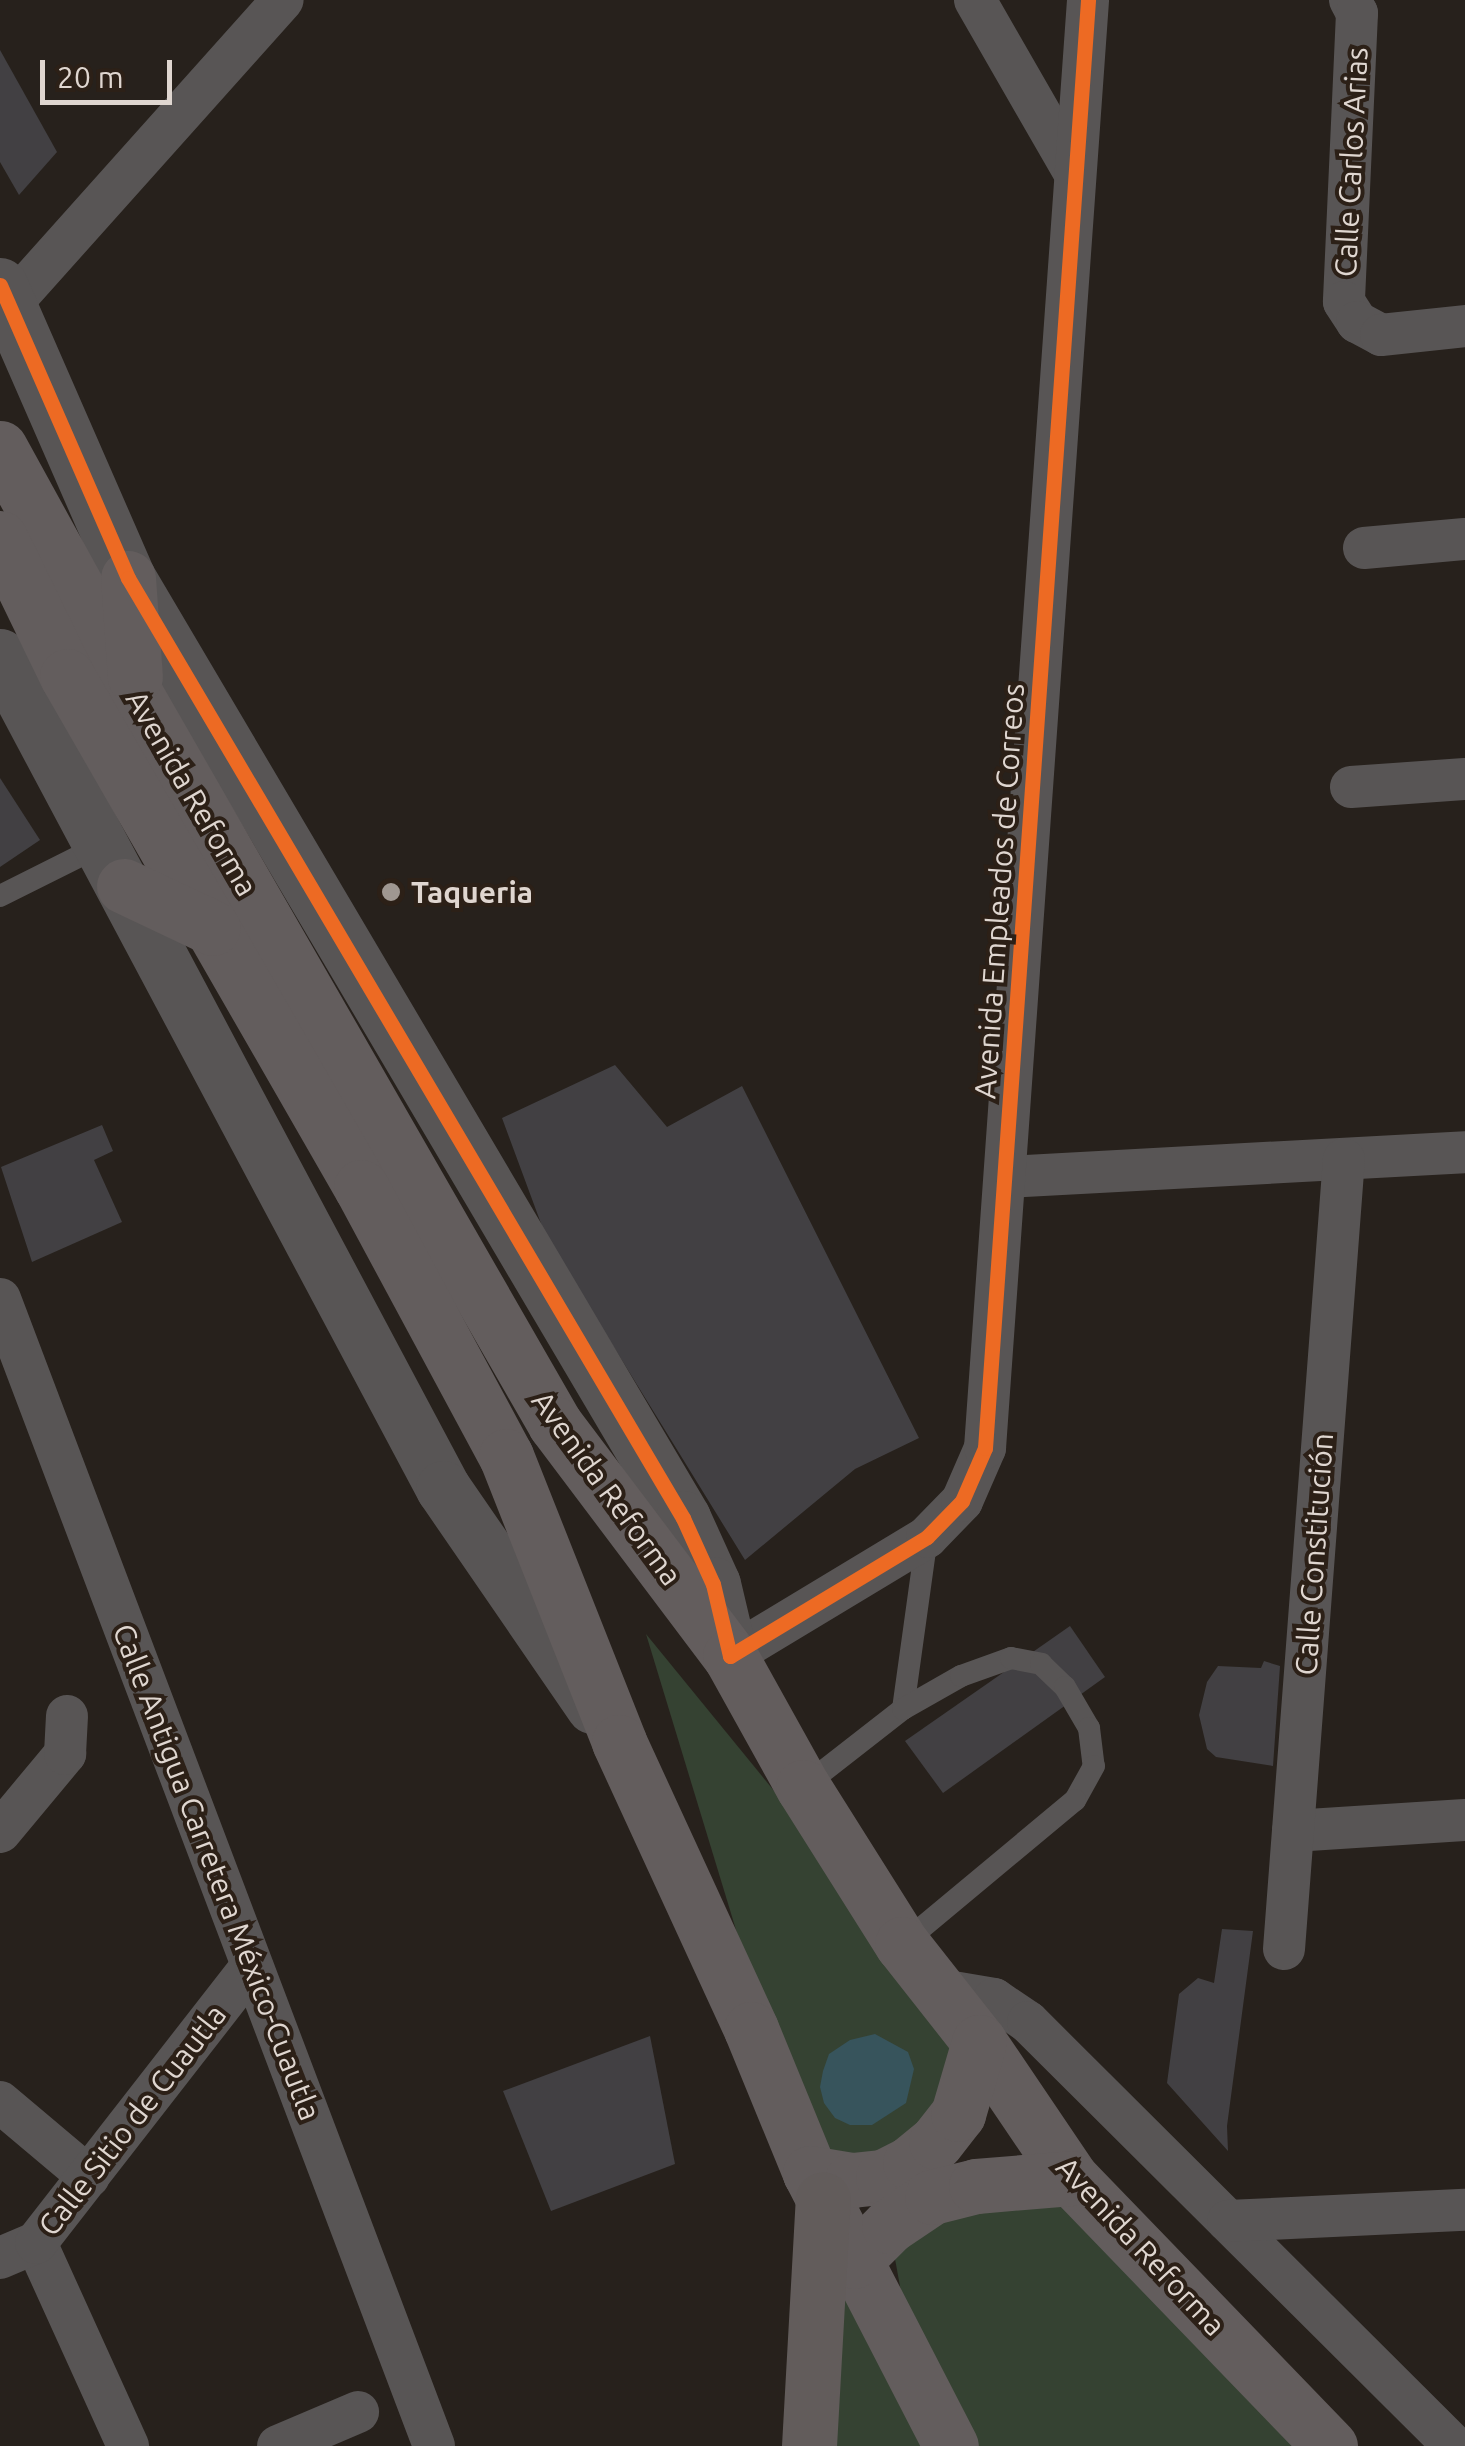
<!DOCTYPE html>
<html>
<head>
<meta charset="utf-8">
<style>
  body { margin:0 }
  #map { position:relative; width:1465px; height:2446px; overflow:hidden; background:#27211c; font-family:Ubuntu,sans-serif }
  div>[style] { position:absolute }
  .green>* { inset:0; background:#354232 }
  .water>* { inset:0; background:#37545c }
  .building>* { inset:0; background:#424043 }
  .service>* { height:22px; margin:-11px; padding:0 11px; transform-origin:11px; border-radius:11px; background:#585555 }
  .minor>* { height:42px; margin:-21px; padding:0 21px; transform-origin:21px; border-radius:21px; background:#585555 }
  .tertiary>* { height:55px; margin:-27.5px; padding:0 27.5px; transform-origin:27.5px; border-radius:27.5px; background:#585555 }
  .primary>* { height:55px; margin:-27.5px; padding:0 27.5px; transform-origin:27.5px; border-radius:27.5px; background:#635d5d }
  .trunk>* { height:55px; margin:-27.5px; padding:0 27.5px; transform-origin:27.5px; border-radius:27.5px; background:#625c5b }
  .cycleway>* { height:15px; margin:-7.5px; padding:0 7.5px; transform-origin:7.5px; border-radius:7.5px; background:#ed6a23 }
  .dots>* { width:28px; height:28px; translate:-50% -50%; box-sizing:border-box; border:5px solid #2c2017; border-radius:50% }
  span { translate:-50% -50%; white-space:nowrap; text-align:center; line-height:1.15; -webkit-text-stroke:8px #2c2017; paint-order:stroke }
  .street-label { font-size:30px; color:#dfd6d0 }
  .poi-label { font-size:30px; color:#dfd6d0; font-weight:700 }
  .left { translate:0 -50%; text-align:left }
  .scale { position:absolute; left:40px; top:60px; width:132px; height:45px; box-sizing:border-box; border:5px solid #dfd6d0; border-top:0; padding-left:12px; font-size:30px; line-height:35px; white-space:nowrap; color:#dfd6d0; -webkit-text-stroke:8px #2c2017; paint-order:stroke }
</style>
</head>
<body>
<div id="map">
  <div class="green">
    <i style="clip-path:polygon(646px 1634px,979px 2042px,936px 2142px,810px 2173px)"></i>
    <i style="clip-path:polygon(1071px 2178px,1330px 2446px,965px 2446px,906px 2319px,889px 2226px)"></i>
    <i style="clip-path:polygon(841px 2235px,951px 2446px,809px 2446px)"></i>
  </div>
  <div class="water">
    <i style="clip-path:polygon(875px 2034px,908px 2052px,914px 2069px,906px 2103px,872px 2125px,850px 2125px,835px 2118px,824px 2103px,820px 2087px,823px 2071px,829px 2054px,850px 2040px)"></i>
  </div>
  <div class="building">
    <i style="clip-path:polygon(0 50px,57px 152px,19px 195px,0 162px)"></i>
    <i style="clip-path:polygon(0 778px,40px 840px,0 867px)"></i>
    <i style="clip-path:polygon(615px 1065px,667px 1127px,742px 1086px,919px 1438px,855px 1469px,745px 1560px,546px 1237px,502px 1118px)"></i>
    <i style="clip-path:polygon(102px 1125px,113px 1151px,94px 1160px,122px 1222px,32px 1262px,1px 1167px)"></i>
    <i style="clip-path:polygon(1070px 1626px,1105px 1677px,943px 1793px,905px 1741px)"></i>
    <i style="clip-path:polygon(1264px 1661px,1280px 1666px,1273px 1766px,1216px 1757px,1207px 1749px,1199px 1715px,1207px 1682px,1218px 1666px,1261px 1668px)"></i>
    <i style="clip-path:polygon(1222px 1929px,1253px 1931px,1227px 2126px,1228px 2151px,1167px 2083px,1179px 1994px,1198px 1978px,1214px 1983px)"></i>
    <i style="clip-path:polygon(650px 2036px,675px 2164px,551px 2211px,503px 2091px)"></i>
  </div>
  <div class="service">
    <i style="left:0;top:896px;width:112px;rotate:-26.6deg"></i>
    <i style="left:903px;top:1709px;width:174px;rotate:-82.1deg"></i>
    <i style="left:803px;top:1787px;width:127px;rotate:-38deg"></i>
    <i style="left:903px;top:1709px;width:67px;rotate:-29.6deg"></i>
    <i style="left:961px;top:1676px;width:53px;rotate:-19.8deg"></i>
    <i style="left:1011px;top:1658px;width:31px;rotate:11deg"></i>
    <i style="left:1041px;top:1664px;width:33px;rotate:44deg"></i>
    <i style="left:1065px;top:1687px;width:48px;rotate:59.7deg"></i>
    <i style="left:1089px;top:1728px;width:38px;rotate:83deg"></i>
    <i style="left:1094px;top:1766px;width:39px;rotate:119deg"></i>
    <i style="left:1075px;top:1800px;width:225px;rotate:140.2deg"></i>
  </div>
  <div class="minor">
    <i style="left:975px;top:0;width:198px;rotate:60.1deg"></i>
    <i style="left:1350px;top:0;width:15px;rotate:62deg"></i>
    <i style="left:1357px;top:13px;width:289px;rotate:92.6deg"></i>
    <i style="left:1344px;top:302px;width:24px;rotate:57deg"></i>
    <i style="left:1357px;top:322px;width:27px;rotate:28deg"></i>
    <i style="left:1381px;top:335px;width:84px;rotate:-6.1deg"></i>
    <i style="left:0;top:316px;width:424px;rotate:-48.2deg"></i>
    <i style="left:1364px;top:548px;width:101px;rotate:-5.1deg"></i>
    <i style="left:1351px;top:787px;width:114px;rotate:-4deg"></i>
    <i style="left:1007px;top:1177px;width:459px;rotate:-3.1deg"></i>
    <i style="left:0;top:1299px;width:1226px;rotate:69.27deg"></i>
    <i style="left:730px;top:1656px;width:230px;rotate:-31.1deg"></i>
    <i style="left:927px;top:1537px;width:50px;rotate:-45.8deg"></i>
    <i style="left:962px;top:1501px;width:58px;rotate:-66.5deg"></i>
    <i style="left:985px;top:1448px;width:1452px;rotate:-85.93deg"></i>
    <i style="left:1293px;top:1831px;width:172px;rotate:-3.7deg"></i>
    <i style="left:0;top:1832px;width:102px;rotate:-50.2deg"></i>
    <i style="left:65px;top:1754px;width:38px;rotate:-87deg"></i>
    <i style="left:1284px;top:1949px;width:792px;rotate:-85.66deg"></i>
    <i style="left:935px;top:1989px;width:60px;rotate:9.6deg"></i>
    <i style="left:994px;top:1999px;width:41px;rotate:34.1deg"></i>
    <i style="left:1028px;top:2022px;width:601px;rotate:44.87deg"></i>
    <i style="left:0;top:2102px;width:116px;rotate:40.1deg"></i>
    <i style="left:1228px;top:2221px;width:237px;rotate:-2.7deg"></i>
    <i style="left:36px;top:2243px;width:223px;rotate:65.6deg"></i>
    <i style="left:0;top:2258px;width:39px;rotate:-23deg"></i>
    <i style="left:36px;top:2243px;width:351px;rotate:-52.1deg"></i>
    <i style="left:278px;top:2446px;width:87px;rotate:-23deg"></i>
  </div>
  <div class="tertiary">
    <i style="left:0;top:285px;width:320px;rotate:66.4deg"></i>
    <i style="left:128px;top:578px;width:1092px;rotate:59.44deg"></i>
    <i style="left:683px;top:1518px;width:72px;rotate:65.6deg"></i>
    <i style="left:713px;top:1584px;width:74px;rotate:76.7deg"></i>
    <i style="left:0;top:656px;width:943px;rotate:61.97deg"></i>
    <i style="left:443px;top:1488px;width:265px;rotate:55.5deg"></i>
  </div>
  <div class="primary">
    <i style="left:0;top:448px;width:282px;rotate:61.2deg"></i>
    <i style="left:136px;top:695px;width:841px;rotate:60.11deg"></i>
    <i style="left:555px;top:1424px;width:291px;rotate:53deg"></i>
    <i style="left:730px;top:1656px;width:150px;rotate:60.9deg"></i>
    <i style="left:803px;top:1787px;width:186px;rotate:57.8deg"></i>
    <i style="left:902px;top:1944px;width:125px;rotate:51.8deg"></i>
    <i style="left:979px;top:2042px;width:164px;rotate:55.9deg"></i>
    <i style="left:1071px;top:2178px;width:373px;rotate:46deg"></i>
    <i style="left:0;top:538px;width:153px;rotate:64.1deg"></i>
    <i style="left:67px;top:676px;width:590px;rotate:60.09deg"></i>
    <i style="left:361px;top:1187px;width:306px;rotate:61.7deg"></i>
    <i style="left:506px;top:1456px;width:308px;rotate:68.4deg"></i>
    <i style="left:619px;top:1742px;width:316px;rotate:65.3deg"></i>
    <i style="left:751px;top:2029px;width:156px;rotate:67.7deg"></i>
    <i style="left:810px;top:2173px;width:307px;rotate:62.7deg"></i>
    <i style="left:128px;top:578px;width:99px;rotate:86deg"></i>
    <i style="left:124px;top:886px;width:98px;rotate:25.3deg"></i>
    <i style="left:810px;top:2173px;width:43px;rotate:9.5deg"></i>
    <i style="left:852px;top:2180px;width:31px;rotate:-6deg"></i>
    <i style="left:883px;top:2177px;width:30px;rotate:-27deg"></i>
    <i style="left:910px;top:2163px;width:33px;rotate:-39deg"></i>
    <i style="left:936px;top:2142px;width:36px;rotate:-52deg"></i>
    <i style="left:958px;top:2114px;width:75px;rotate:-73.7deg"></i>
    <i style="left:854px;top:2261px;width:49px;rotate:-45deg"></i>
    <i style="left:889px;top:2226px;width:52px;rotate:-34deg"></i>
    <i style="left:932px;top:2197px;width:45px;rotate:-14deg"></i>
    <i style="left:976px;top:2186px;width:95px;rotate:-4.8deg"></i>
  </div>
  <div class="trunk">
    <i style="left:809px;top:2446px;width:247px;rotate:-86.8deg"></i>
  </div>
  <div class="cycleway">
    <i style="left:0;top:285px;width:320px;rotate:66.4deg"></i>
    <i style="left:128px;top:578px;width:1092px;rotate:59.44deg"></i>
    <i style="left:683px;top:1518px;width:72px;rotate:65.6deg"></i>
    <i style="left:713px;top:1584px;width:74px;rotate:76.7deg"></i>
    <i style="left:730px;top:1656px;width:230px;rotate:-31.1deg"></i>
    <i style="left:927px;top:1537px;width:50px;rotate:-45.8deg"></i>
    <i style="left:962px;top:1501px;width:58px;rotate:-66.5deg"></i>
    <i style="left:985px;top:1448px;width:1452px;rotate:-85.93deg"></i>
  </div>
  <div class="dots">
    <i style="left:391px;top:892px;background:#9f9791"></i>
  </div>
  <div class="street-label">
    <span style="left:1351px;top:162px;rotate:-87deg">Calle Carlos Arias</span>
    <span style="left:192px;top:793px;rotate:60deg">Avenida Reforma</span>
    <span style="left:999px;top:891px;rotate:-86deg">Avenida Empleados de Correos</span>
    <span style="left:607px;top:1488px;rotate:54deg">Avenida Reforma</span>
    <span style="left:1314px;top:1554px;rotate:-86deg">Calle Constitución</span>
    <span style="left:217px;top:1872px;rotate:69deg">Calle Antigua Carretera México-Cuautla</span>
    <span style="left:132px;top:2120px;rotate:-52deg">Calle Sitio de Cuautla</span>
    <span style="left:1141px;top:2246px;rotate:47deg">Avenida Reforma</span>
  </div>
  <div class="poi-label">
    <span class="left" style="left:411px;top:892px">Taqueria</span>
  </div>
  <div class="scale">20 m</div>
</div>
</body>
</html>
